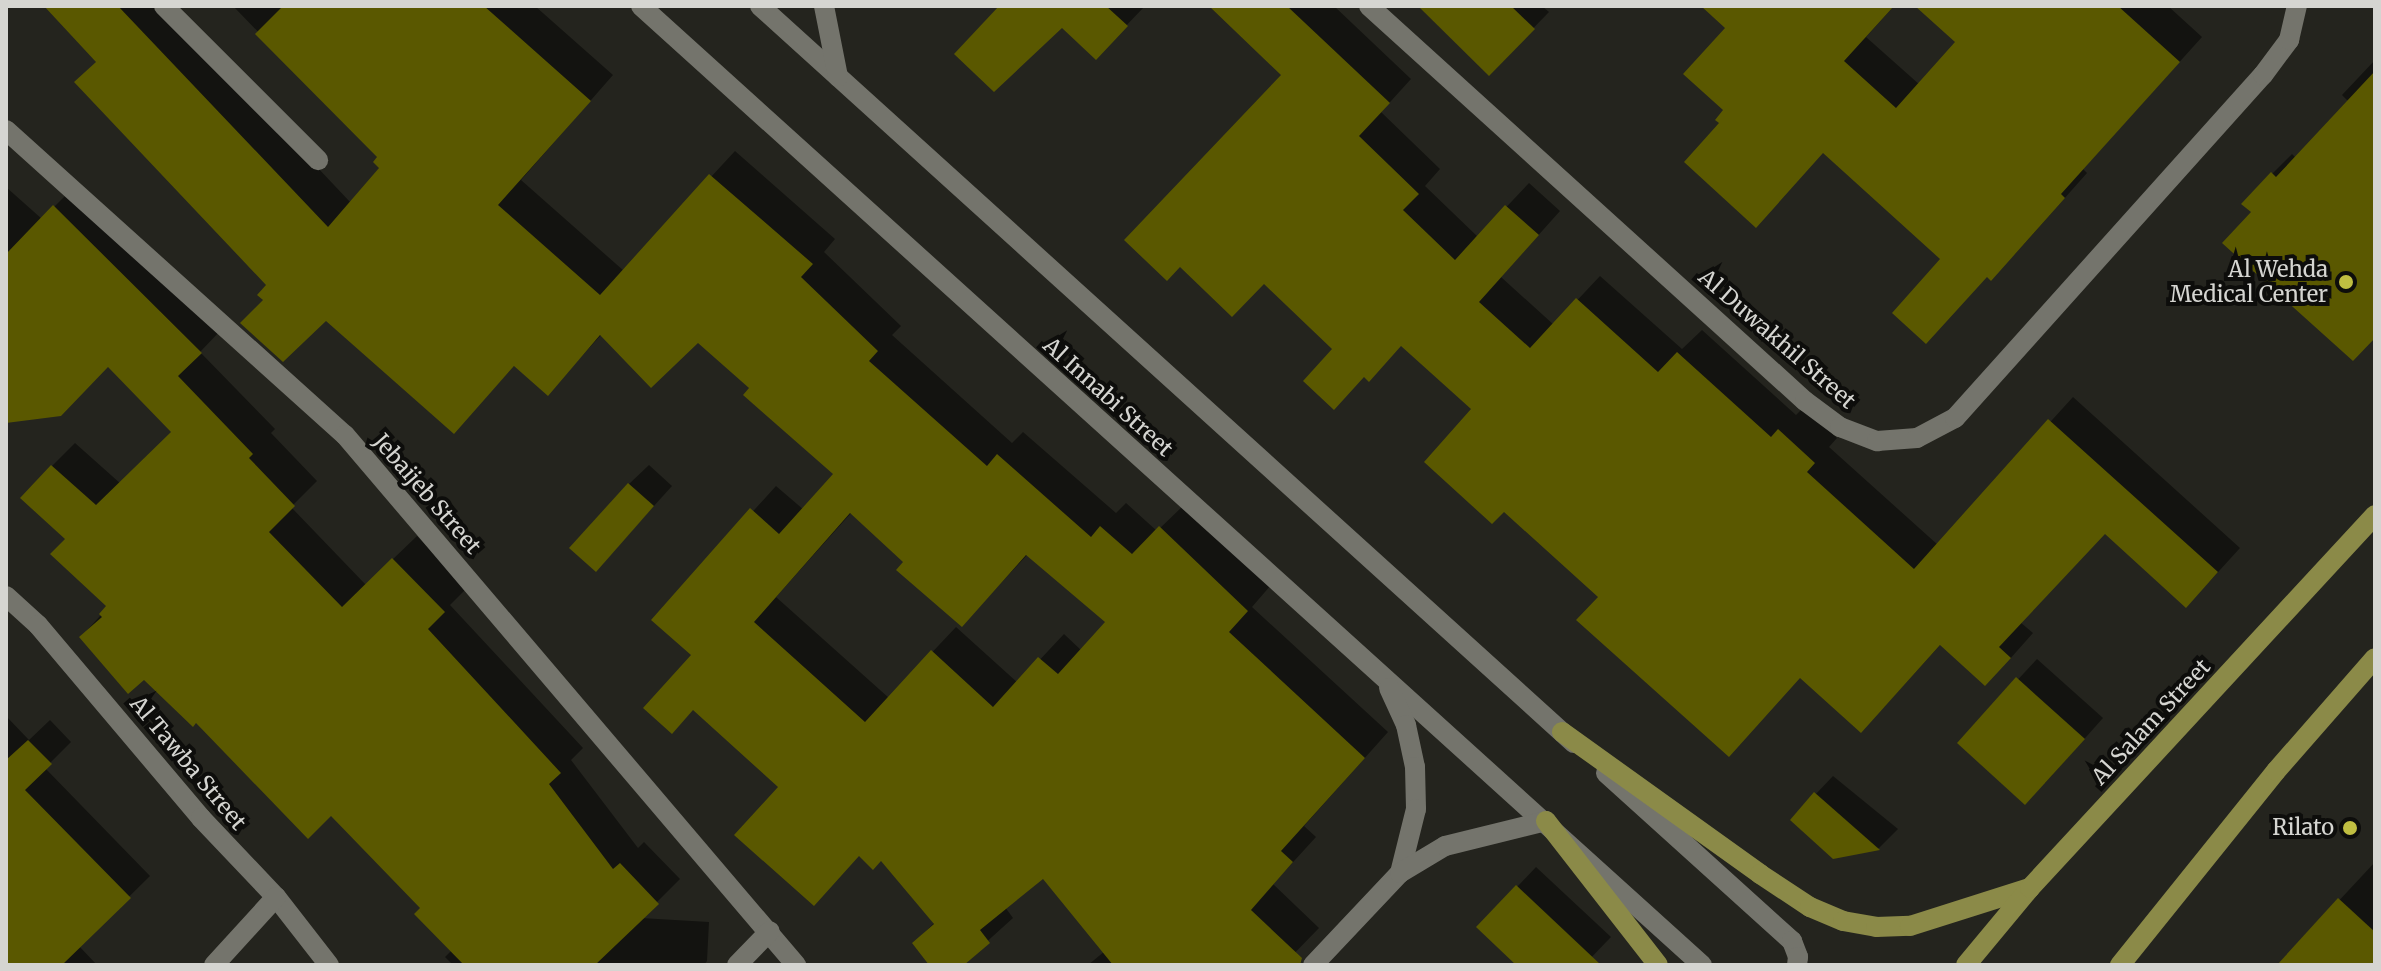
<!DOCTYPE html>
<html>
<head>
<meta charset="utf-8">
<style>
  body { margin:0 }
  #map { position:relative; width:2381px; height:971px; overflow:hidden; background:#24241e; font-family:Merriweather,serif }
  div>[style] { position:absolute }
  .shadow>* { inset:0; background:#0007 }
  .building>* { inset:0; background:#5a5800 }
  .minor>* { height:20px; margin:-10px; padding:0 10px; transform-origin:10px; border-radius:10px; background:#74746c }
  .major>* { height:20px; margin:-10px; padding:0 10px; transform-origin:10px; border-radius:10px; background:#8b8a48 }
  .dots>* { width:22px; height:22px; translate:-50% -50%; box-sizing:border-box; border:4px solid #0d0d0b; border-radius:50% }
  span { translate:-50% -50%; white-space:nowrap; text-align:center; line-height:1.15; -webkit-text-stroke:8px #0d0d0b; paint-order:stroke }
  .poi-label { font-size:22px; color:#d5d5d1 }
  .right { translate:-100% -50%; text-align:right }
  .street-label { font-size:22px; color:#d5d5d1 }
  .frame { position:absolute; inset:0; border:8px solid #d5d5d1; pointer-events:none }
</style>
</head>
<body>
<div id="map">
  <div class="shadow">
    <i style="clip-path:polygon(evenodd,68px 6px,165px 6px,351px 203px,382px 168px,380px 157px,233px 6px,535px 6px,613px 75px,521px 180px,624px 271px,735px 151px,835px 239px,824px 252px,901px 326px,892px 335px,1012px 443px,1023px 432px,1116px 513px,1126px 503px,1157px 531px,1185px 504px,1271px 585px,1252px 607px,1388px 732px,1304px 826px,1316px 837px,1273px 884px,1319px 928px,1283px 965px,1088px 965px,1105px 951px,1043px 876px,1005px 907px,1013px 918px,961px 965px,932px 965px,914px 943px,935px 922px,882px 859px,781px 787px,693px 655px,654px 620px,776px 486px,804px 510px,836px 474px,752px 388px,698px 340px,602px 334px,548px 393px,515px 365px,454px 431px,326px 318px,266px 300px,268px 285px,98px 61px,68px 6px,852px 512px,905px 562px,962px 625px,1028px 554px,1108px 622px,1082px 651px,1064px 634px,1018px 683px,956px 627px,889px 698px,776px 597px,852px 512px)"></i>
    <i style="clip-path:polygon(1002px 6px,1145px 6px,1096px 57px,1062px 25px)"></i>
    <i style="clip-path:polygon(1212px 6px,1334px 6px,1411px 79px,1381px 112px,1440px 169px,1425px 186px,1478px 237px,1529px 183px,1560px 211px,1501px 277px,1554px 325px,1600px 276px,1682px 349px,1702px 330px,1796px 415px,1803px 408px,1837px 438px,1829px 447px,1938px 545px,2073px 397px,2240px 548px,2209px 582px,2106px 532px,2020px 622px,2033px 633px,2009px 660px,1941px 644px,1884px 707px,1600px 597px,1474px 409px,1402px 344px,1335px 349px,1284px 75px)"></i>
    <i style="clip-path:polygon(1427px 6px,1542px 6px,1549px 12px,1489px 74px)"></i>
    <i style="clip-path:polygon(1714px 6px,1894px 6px,1866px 37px,1920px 85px,1958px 42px,1918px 6px,2168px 6px,2202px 37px,2083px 169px,2087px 173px,2015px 254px,1988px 275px,1926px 341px,1943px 259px,1824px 152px,1722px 123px,1726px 110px,1728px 27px)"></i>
    <i style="clip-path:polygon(2375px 60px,2375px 336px,2254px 212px,2272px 174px,2292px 154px,2296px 158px,2349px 102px,2342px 95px)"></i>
    <i style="clip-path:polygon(78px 183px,223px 328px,200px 352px,275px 429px,271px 433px,317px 481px,291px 507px,366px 585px,417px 536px,467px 588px,450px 605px,583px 748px,571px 760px,638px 848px,644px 842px,680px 879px,641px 918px,709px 922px,707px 961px,704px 965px,453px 965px,445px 957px,452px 950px,423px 908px,331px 813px,196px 721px,144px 677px,81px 637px,109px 606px,68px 539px,52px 466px,75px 443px,121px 484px,173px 432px,108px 365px,6px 412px,6px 187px,42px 219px)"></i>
    <i style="clip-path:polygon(649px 465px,672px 486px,615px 549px,629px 484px)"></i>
    <i style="clip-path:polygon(2037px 659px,2103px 718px,2045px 783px,1959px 743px)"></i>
    <i style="clip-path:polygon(6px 716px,29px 740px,50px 720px,71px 742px,45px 768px,150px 876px,79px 946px,97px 965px,6px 965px)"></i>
    <i style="clip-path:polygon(1833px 776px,1898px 829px,1879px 848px,1834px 857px,1814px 796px)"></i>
    <i style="clip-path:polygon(2375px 862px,2375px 965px,2279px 965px)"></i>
    <i style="clip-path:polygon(1536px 867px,1611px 937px,1584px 965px,1519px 965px,1517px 887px)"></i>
  </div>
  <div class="building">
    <i style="clip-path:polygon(evenodd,44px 6px,118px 6px,328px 227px,379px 168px,373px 162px,377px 157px,255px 34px,283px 6px,484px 6px,591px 101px,498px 205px,600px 295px,709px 174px,813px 264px,801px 277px,878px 351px,869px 361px,987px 466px,997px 454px,1091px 537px,1100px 526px,1132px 554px,1159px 526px,1248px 611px,1229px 632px,1365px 758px,1281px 851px,1293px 862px,1251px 910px,1302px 958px,1300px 965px,1113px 965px,1043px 879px,980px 930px,990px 943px,964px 965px,929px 965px,912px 943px,934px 924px,881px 861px,873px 870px,859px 856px,814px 906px,734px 835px,778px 787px,693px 710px,672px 734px,643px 708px,691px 655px,651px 620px,750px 508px,779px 534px,833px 474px,743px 395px,749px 388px,698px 343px,651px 388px,600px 335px,548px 396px,514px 366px,454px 434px,326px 321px,283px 362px,240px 323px,263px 300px,257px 295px,266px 285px,74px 82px,96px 62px,44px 6px,850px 513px,903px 562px,896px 570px,962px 627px,1026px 555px,1105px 622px,1058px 674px,1038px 657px,993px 707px,931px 650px,865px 722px,754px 622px,850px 513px)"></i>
    <i style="clip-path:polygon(999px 6px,1106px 6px,1128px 26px,1096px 60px,1062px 28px,994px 92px,954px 54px)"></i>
    <i style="clip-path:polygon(1209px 6px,1287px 6px,1390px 103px,1359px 136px,1419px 194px,1403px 210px,1455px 260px,1505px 205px,1539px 235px,1479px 302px,1530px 348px,1576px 298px,1658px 372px,1677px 352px,1771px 437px,1778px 429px,1815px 463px,1807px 472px,1914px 569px,2048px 419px,2218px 572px,2186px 608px,2105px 534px,1999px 647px,2011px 658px,1985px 686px,1940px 645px,1861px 733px,1800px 678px,1729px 757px,1576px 620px,1598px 597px,1504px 512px,1492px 524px,1424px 462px,1471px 409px,1401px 346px,1369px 382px,1364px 377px,1334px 410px,1303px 381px,1332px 349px,1264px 284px,1232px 317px,1180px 267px,1167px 281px,1124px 240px,1281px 75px)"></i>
    <i style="clip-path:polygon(1418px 6px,1511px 6px,1535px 29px,1489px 76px)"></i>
    <i style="clip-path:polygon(1701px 6px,1894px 6px,1844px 61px,1896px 108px,1955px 42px,1915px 6px,2118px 6px,2180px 62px,2061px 194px,2065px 198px,1991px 281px,1987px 277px,1926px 344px,1892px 313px,1940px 259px,1823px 153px,1756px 228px,1684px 162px,1719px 123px,1715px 120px,1723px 110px,1683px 74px,1725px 28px)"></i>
    <i style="clip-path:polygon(2375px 71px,2375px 338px,2353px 361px,2222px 243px,2251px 212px,2241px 204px,2271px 172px,2276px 177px)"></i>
    <i style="clip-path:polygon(53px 205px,202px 353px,178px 376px,253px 454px,249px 458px,295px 506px,269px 532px,342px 607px,392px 558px,445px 612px,428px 629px,561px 773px,549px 784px,613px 869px,620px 863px,659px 904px,595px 965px,464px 965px,414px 914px,420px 908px,331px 816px,308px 839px,196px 723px,193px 727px,144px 680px,128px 694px,79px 637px,102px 617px,99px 614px,106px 606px,50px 554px,65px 539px,20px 498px,51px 465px,96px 505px,171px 432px,108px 367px,61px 416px,6px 423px,6px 254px)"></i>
    <i style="clip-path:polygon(628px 483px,654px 506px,596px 572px,569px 548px)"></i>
    <i style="clip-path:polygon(2016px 677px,2085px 739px,2025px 805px,1957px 743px)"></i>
    <i style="clip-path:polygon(28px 740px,52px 764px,25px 790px,131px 898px,62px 965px,6px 965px,6px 760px)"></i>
    <i style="clip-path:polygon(1814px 792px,1880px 850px,1833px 859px,1790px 820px)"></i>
    <i style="clip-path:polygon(1516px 885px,1601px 965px,1516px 965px,1476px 927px)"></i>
    <i style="clip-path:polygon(2338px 898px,2375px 932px,2375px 965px,2277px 965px)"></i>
  </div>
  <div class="minor">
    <i style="left:164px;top:6px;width:218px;rotate:45deg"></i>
    <i style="left:641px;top:6px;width:1430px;rotate:42.11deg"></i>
    <i style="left:760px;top:6px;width:1098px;rotate:42.16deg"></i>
    <i style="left:824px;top:6px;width:72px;rotate:78.8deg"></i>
    <i style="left:1369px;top:6px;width:588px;rotate:42.18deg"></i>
    <i style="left:1805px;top:401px;width:44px;rotate:36.6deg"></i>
    <i style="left:1840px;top:427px;width:40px;rotate:21deg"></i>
    <i style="left:1877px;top:441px;width:40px;rotate:-4.3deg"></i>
    <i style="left:1917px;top:438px;width:43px;rotate:-27.8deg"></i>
    <i style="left:1955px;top:418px;width:461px;rotate:-48.1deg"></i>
    <i style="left:2263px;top:75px;width:44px;rotate:-53.4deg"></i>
    <i style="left:2289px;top:40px;width:35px;rotate:-77deg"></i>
    <i style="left:6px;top:130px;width:456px;rotate:42deg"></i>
    <i style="left:345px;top:435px;width:696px;rotate:49.6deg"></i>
    <i style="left:6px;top:596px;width:43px;rotate:42.2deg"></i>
    <i style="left:38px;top:625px;width:253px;rotate:49.8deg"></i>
    <i style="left:201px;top:818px;width:109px;rotate:46.5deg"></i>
    <i style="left:276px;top:897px;width:86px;rotate:52.1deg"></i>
    <i style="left:1389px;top:688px;width:41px;rotate:65.3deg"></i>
    <i style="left:1406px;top:725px;width:43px;rotate:77.9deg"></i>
    <i style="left:1415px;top:767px;width:42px;rotate:88.6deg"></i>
    <i style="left:1416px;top:809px;width:66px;rotate:104deg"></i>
    <i style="left:1606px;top:773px;width:251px;rotate:42.1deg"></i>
    <i style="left:1792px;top:941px;width:17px;rotate:69deg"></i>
    <i style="left:1798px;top:957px;width:8px;rotate:97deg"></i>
    <i style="left:214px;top:965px;width:92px;rotate:-47.6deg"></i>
    <i style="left:737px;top:965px;width:47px;rotate:-45.9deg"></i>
    <i style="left:1313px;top:965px;width:127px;rotate:-46.6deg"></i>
    <i style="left:1400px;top:873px;width:52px;rotate:-31deg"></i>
    <i style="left:1445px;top:846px;width:104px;rotate:-13.9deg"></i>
  </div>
  <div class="major">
    <i style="left:1562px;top:732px;width:244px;rotate:35.6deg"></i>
    <i style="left:1760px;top:874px;width:60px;rotate:33.4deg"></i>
    <i style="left:1810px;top:907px;width:36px;rotate:23deg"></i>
    <i style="left:1843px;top:921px;width:34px;rotate:10deg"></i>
    <i style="left:1876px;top:927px;width:34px;rotate:-2deg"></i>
    <i style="left:1910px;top:926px;width:126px;rotate:-17.6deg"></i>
    <i style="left:1546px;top:821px;width:182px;rotate:52.1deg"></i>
    <i style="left:1966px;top:965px;width:100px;rotate:-50.3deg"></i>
    <i style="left:2030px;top:888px;width:508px;rotate:-47.23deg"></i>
    <i style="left:2120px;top:965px;width:249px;rotate:-51.2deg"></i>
    <i style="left:2276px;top:771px;width:150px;rotate:-48.8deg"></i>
  </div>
  <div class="dots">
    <i style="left:2346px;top:282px;background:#c0be41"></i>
    <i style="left:2350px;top:828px;background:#c0be41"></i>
  </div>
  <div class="poi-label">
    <span class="right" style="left:2328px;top:282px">Al Wehda<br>Medical Center</span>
    <span class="right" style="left:2334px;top:828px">Rilato</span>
  </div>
  <div class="street-label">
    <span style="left:1777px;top:339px;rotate:41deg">Al Duwakhil Street</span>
    <span style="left:1108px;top:397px;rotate:42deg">Al Innabi Street</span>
    <span style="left:427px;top:494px;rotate:49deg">Jebaijeb Street</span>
    <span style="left:2151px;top:722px;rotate:-47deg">Al Salam Street</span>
    <span style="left:188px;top:763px;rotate:50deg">Al Tawba Street</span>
  </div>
  <div class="frame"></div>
</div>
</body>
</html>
